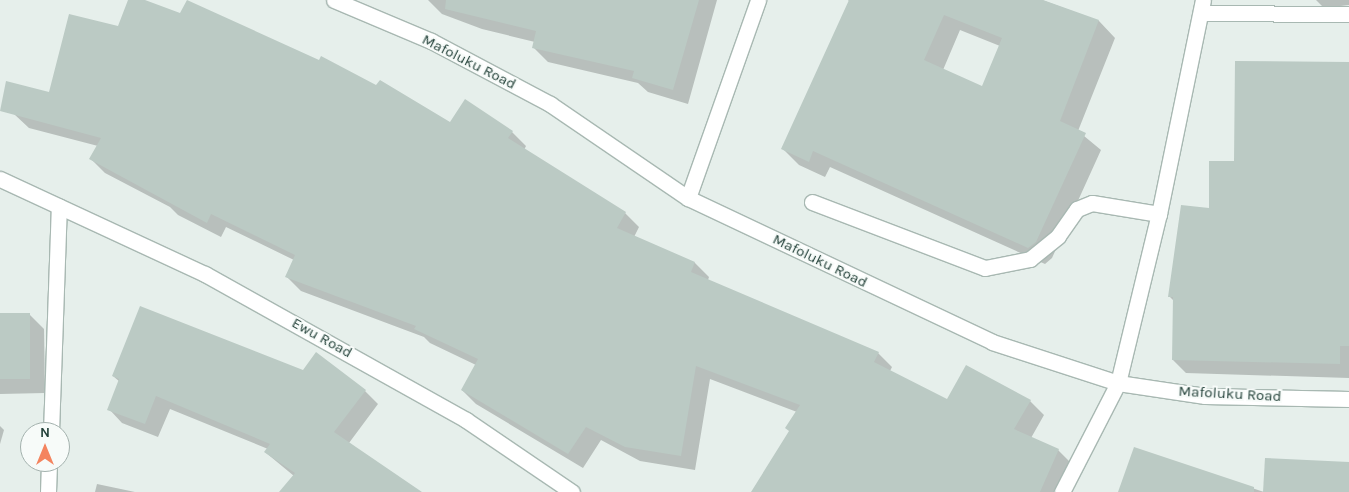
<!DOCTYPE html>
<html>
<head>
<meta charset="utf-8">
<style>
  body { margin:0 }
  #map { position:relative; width:1349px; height:492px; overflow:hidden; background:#e6efeb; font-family:Karla,sans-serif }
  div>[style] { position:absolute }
  .shadow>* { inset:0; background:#0003 }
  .building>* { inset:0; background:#bbcac4 }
  .roads { filter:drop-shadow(1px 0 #a8b8b2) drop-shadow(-1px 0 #a8b8b2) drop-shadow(0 1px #a8b8b2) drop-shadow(0 -1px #a8b8b2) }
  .minor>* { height:15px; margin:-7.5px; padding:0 7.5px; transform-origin:7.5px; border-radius:7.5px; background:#fff }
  span { translate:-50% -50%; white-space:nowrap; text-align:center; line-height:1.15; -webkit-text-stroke:4px #f7fbf9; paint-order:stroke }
  .street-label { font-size:15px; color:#24423a }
  .north { position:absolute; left:20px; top:422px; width:50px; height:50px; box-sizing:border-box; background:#f7fbf9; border:1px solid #a3b1ad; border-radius:50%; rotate:0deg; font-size:14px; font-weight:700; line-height:20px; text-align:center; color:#24423a }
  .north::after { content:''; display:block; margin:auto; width:18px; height:22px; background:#f4845f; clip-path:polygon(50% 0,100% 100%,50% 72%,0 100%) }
</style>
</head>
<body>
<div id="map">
  <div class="shadow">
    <i style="clip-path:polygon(130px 0,142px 0,450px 123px,512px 132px,526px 146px,524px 150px,625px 213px,639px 227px,634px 237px,695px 263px,709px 277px,708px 280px,878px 353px,892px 367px,890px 371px,948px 401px,1030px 401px,1044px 415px,1031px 438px,1058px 450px,1072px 464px,1060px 492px,752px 492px,790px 431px,797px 412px,710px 379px,695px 470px,640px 461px,601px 440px,583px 468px,476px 404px,462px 390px,476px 365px,430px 343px,424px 337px,301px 291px,287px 277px,294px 260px,226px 227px,221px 237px,178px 215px,170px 207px,105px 173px,91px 159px,98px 146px,29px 128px,14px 114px,49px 94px,119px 28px)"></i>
    <i style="clip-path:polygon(428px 0,717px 0,688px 104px,648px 92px,638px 83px,548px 62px,534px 48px,535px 42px,482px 29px,442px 14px)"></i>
    <i style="clip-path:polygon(evenodd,848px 0,1042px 0,1099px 21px,1115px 38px,1078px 131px,1101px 150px,1052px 258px,1045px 264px,830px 167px,825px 177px,799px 165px,783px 149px,850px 2px,848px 0,960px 30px,1000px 46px,982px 88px,943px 70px,960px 30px)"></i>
    <i style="clip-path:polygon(1316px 0,1349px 0,1349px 5px,1324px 8px)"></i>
    <i style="clip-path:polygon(1349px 64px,1349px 378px,1186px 373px,1173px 360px,1174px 301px,1169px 296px,1210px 210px,1235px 162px)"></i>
    <i style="clip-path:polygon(0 314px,29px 314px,44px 329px,45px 393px,0 394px)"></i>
    <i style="clip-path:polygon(303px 372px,365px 391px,378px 404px,349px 443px,414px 492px,281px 492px,294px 476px,265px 452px,268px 449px,170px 409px,158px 437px,122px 423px,109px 409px,120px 382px,113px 376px)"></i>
    <i style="clip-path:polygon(0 426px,4px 430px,0 444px)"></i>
    <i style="clip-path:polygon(1134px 449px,1264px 492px,1349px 464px,1349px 492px,1120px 492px)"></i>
    <i style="clip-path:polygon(97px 484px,135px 492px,95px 492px)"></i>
  </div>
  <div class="building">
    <i style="clip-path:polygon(128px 0,145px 0,180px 13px,187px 0,319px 60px,321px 56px,376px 85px,380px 80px,450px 122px,465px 99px,513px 131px,508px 138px,626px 212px,617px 228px,695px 262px,691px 272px,879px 352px,874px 362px,947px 399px,966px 365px,1031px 400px,1014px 429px,1059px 449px,1040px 492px,751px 492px,789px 431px,785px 428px,800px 405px,696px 366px,681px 456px,625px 447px,586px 427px,568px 454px,461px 390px,478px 359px,414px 329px,416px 326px,285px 277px,295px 255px,211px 214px,207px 223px,89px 159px,101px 138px,0 111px,6px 81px,49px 92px,69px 14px,118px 26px)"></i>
    <i style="clip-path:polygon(446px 0,699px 0,673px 90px,632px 78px,634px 71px,532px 48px,536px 31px,445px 9px)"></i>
    <i style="clip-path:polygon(evenodd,849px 0,1043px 0,1099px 20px,1060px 121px,1086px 133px,1036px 242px,1028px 248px,813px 151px,809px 162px,781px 149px,849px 0,944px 15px,1002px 38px,982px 86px,924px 60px,944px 15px)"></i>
    <i style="clip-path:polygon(1235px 61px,1349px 62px,1349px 346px,1340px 346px,1340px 364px,1172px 360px,1173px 297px,1168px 297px,1181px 205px,1209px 208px,1209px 161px,1234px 161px)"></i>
    <i style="clip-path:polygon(140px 306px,303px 370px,316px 352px,366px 390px,334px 432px,422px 492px,279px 492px,295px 473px,264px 452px,270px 444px,156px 396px,145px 424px,107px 410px,119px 379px,112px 376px)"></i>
    <i style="clip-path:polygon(0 313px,30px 313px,30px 379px,0 379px)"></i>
    <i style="clip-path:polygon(1134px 447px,1254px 487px,1254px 492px,1118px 492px)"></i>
    <i style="clip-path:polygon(1265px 458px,1349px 462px,1349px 492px,1263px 492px)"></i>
  </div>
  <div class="roads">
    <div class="minor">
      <i style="left:334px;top:0;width:105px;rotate:22.9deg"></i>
      <i style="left:431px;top:41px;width:135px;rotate:27.9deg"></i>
      <i style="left:550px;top:104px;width:167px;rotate:34.3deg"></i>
      <i style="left:688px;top:198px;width:336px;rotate:25.3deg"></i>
      <i style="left:992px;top:342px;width:133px;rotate:18deg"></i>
      <i style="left:1118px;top:383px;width:88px;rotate:8.5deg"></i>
      <i style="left:1205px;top:396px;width:144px;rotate:1.2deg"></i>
      <i style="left:1201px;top:13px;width:148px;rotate:0.4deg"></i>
      <i style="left:0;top:179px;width:226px;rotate:24.9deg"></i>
      <i style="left:205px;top:274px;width:299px;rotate:29.2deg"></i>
      <i style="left:466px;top:420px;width:128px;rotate:34.2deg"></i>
      <i style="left:688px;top:198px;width:210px;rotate:-70.5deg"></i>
      <i style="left:812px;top:202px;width:185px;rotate:20.9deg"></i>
      <i style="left:985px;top:268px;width:46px;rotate:-11.3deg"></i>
      <i style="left:1030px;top:259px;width:36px;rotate:-39deg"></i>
      <i style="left:1058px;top:236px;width:33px;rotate:-55deg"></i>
      <i style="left:1077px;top:209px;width:16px;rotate:-22deg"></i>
      <i style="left:1092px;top:203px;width:68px;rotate:9.3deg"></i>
      <i style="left:51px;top:432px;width:226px;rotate:-88deg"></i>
      <i style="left:48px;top:492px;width:30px;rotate:-88deg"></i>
      <i style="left:1062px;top:492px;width:123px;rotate:-62.8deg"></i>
      <i style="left:1118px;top:383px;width:174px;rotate:-76.4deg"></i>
      <i style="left:1159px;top:214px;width:218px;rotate:-78.4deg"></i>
    </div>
  </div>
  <div class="street-label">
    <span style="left:469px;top:62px;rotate:27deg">Mafoluku Road</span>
    <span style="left:820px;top:261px;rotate:26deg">Mafoluku Road</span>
    <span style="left:322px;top:338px;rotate:29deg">Ewu Road</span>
    <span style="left:1230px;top:394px;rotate:3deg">Mafoluku Road</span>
  </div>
  <div class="north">N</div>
</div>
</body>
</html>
